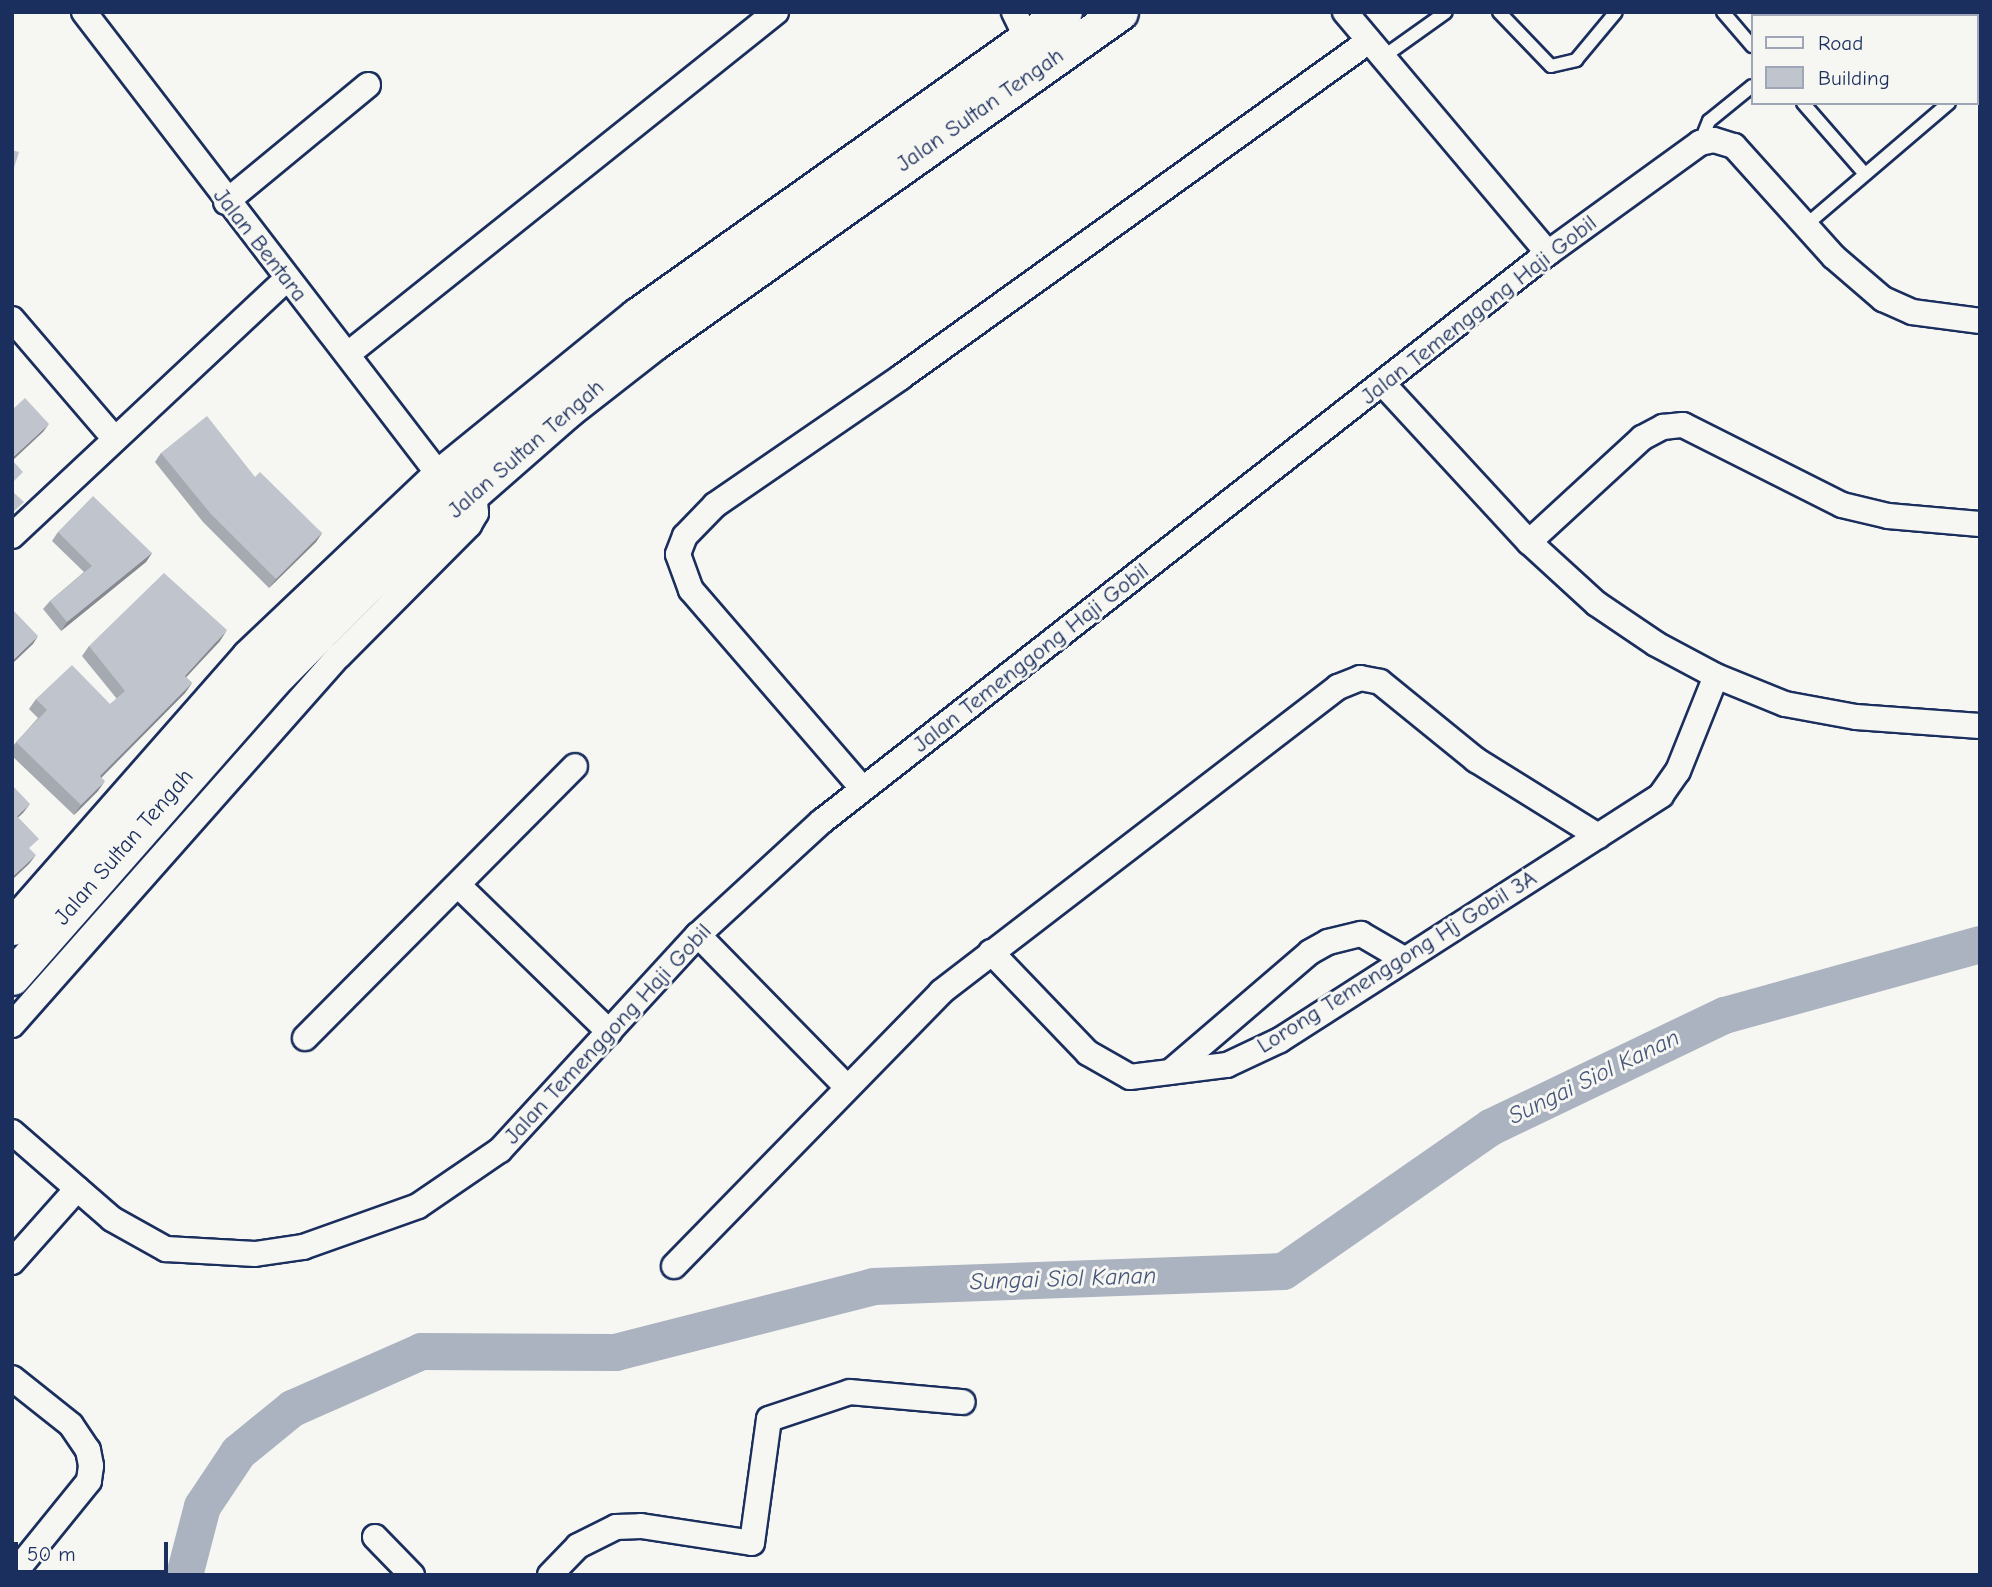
<!DOCTYPE html>
<html>
<head>
<meta charset="utf-8">
<style>
  body { margin:0 }
  #map { position:relative; width:1992px; height:1587px; overflow:hidden; background:#f6f6f2; font-family:"Comic Neue",sans-serif }
  div>[style] { position:absolute }
  .river>* { height:37px; margin:-18.5px; padding:0 18.5px; transform-origin:18.5px; border-radius:18.5px; background:#abb2c0 }
  .roads { filter:drop-shadow(2px 0 #1b2f5e) drop-shadow(-2px 0 #1b2f5e) drop-shadow(0 2px #1b2f5e) drop-shadow(0 -2px #1b2f5e) }
  .lane>* { height:12px; margin:-6px; padding:0 6px; transform-origin:6px; border-radius:6px; background:#f6f6f2 }
  .street>* { height:24px; margin:-12px; padding:0 12px; transform-origin:12px; border-radius:12px; background:#f6f6f2 }
  .secondary>* { height:35px; margin:-17.5px; padding:0 17.5px; transform-origin:17.5px; border-radius:17.5px; background:#f6f6f2 }
  .wall>* { inset:0; background:#a5a9b0 }
  .shaded-wall>* { inset:0; background:#868990 }
  .building>* { inset:0; background:#c0c4cd }
  span { translate:-50% -50%; white-space:nowrap; text-align:center; line-height:1.15; -webkit-text-stroke:6px #f6f6f2; paint-order:stroke }
  .street-label { font-size:23px; color:#1b2f5e }
  .water-label { font-size:24px; color:#46567b; font-style:italic }
  .frame { position:absolute; inset:0; border:14px solid #1b2f5e; pointer-events:none }
  .legend { position:absolute; left:1751px; top:14px; width:228px; height:91px; box-sizing:border-box; background:#f6f6f2; border:2px solid #9ea6b7; margin:0; padding:9px 12px; list-style:none; font-size:21px; color:#1b2f5e }
  .legend li { display:flex; align-items:center; gap:14px; height:35px }
  .legend b { width:35px; border:2px solid #9ea6b7 }
  .scale { position:absolute; left:14px; top:1542px; width:154px; height:32px; box-sizing:border-box; border:4px solid #1b2f5e; border-top:0; padding-left:9px; font-size:21px; line-height:24px; white-space:nowrap; color:#1b2f5e; -webkit-text-stroke:5px #f6f6f2; paint-order:stroke }
</style>
</head>
<body>
<div id="map">
  <div class="river">
    <i style="left:184px;top:1575px;width:71px;rotate:-75.4deg"></i>
    <i style="left:202px;top:1506px;width:65px;rotate:-56.3deg"></i>
    <i style="left:238px;top:1452px;width:70px;rotate:-39.2deg"></i>
    <i style="left:292px;top:1408px;width:141px;rotate:-23.8deg"></i>
    <i style="left:421px;top:1351px;width:194px;rotate:0.3deg"></i>
    <i style="left:615px;top:1352px;width:266px;rotate:-14.3deg"></i>
    <i style="left:873px;top:1286px;width:410px;rotate:-2.1deg"></i>
    <i style="left:1283px;top:1271px;width:252px;rotate:-34.8deg"></i>
    <i style="left:1490px;top:1127px;width:259px;rotate:-25.6deg"></i>
    <i style="left:1724px;top:1015px;width:266px;rotate:-15.5deg"></i>
  </div>
  <div class="roads">
    <div class="lane">
      <i style="left:1499px;top:12px;width:75px;rotate:46.1deg"></i>
      <i style="left:1551px;top:66px;width:26px;rotate:-13deg"></i>
      <i style="left:1576px;top:60px;width:62px;rotate:-50.2deg"></i>
      <i style="left:1723px;top:12px;width:45px;rotate:49.5deg"></i>
      <i style="left:1767px;top:16px;width:6px;rotate:-39deg"></i>
      <i style="left:1862px;top:16px;width:6px;rotate:-45deg"></i>
      <i style="left:1383px;top:57px;width:77px;rotate:-35.5deg"></i>
      <i style="left:1976px;top:80px;width:5px;rotate:-37deg"></i>
      <i style="left:1803px;top:103px;width:94px;rotate:48.9deg"></i>
      <i style="left:1700px;top:143px;width:24px;rotate:-68deg"></i>
      <i style="left:1709px;top:121px;width:55px;rotate:-39.1deg"></i>
      <i style="left:1806px;top:225px;width:188px;rotate:-40.5deg"></i>
    </div>
    <div class="street">
      <i style="left:84px;top:12px;width:585px;rotate:52.5deg"></i>
      <i style="left:1014px;top:12px;width:30px;rotate:64deg"></i>
      <i style="left:1345px;top:12px;width:315px;rotate:49.9deg"></i>
      <i style="left:226px;top:202px;width:184px;rotate:-39.5deg"></i>
      <i style="left:12px;top:319px;width:158px;rotate:49.4deg"></i>
      <i style="left:348px;top:354px;width:548px;rotate:-38.63deg"></i>
      <i style="left:1384px;top:385px;width:214px;rotate:47.3deg"></i>
      <i style="left:1529px;top:542px;width:92px;rotate:42.4deg"></i>
      <i style="left:1597px;top:604px;width:71px;rotate:34.1deg"></i>
      <i style="left:1656px;top:644px;width:68px;rotate:28.1deg"></i>
      <i style="left:1716px;top:676px;width:74px;rotate:22.1deg"></i>
      <i style="left:1785px;top:704px;width:72px;rotate:10.4deg"></i>
      <i style="left:1856px;top:717px;width:124px;rotate:4.2deg"></i>
      <i style="left:12px;top:536px;width:375px;rotate:-43.1deg"></i>
      <i style="left:1529px;top:542px;width:154px;rotate:-42.6deg"></i>
      <i style="left:1642px;top:438px;width:24px;rotate:-28deg"></i>
      <i style="left:1663px;top:427px;width:20px;rotate:-6deg"></i>
      <i style="left:1683px;top:425px;width:178px;rotate:26.7deg"></i>
      <i style="left:1842px;top:505px;width:47px;rotate:13.4deg"></i>
      <i style="left:1888px;top:516px;width:92px;rotate:5deg"></i>
      <i style="left:862px;top:788px;width:262px;rotate:-130.8deg"></i>
      <i style="left:691px;top:590px;width:38px;rotate:-110deg"></i>
      <i style="left:678px;top:554px;width:19px;rotate:-69deg"></i>
      <i style="left:685px;top:536px;width:43px;rotate:-45.9deg"></i>
      <i style="left:715px;top:505px;width:226px;rotate:-34.5deg"></i>
      <i style="left:901px;top:377px;width:576px;rotate:-35.68deg"></i>
      <i style="left:458px;top:885px;width:211px;rotate:44.2deg"></i>
      <i style="left:698px;top:935px;width:211px;rotate:45.6deg"></i>
      <i style="left:991px;top:952px;width:140px;rotate:46.2deg"></i>
      <i style="left:1088px;top:1053px;width:48px;rotate:29.7deg"></i>
      <i style="left:1130px;top:1077px;width:98px;rotate:-7.1deg"></i>
      <i style="left:1227px;top:1065px;width:59px;rotate:-25.3deg"></i>
      <i style="left:1280px;top:1040px;width:453px;rotate:-32.7deg"></i>
      <i style="left:1661px;top:795px;width:29px;rotate:-55deg"></i>
      <i style="left:1678px;top:771px;width:102px;rotate:-68.2deg"></i>
      <i style="left:12px;top:1025px;width:493px;rotate:-48.5deg"></i>
      <i style="left:339px;top:656px;width:185px;rotate:-45.2deg"></i>
      <i style="left:469px;top:525px;width:14px;rotate:-60deg"></i>
      <i style="left:476px;top:513px;width:21px;rotate:-95deg"></i>
      <i style="left:305px;top:1038px;width:383px;rotate:-45.2deg"></i>
      <i style="left:1170px;top:1072px;width:184px;rotate:-40.6deg"></i>
      <i style="left:1310px;top:952px;width:21px;rotate:-29deg"></i>
      <i style="left:1328px;top:942px;width:34px;rotate:-14deg"></i>
      <i style="left:1361px;top:934px;width:48px;rotate:30.3deg"></i>
      <i style="left:12px;top:1132px;width:133px;rotate:41deg"></i>
      <i style="left:112px;top:1219px;width:62px;rotate:29.1deg"></i>
      <i style="left:166px;top:1249px;width:89px;rotate:3.2deg"></i>
      <i style="left:255px;top:1254px;width:49px;rotate:-8.3deg"></i>
      <i style="left:303px;top:1247px;width:122px;rotate:-19.6deg"></i>
      <i style="left:418px;top:1206px;width:99px;rotate:-34.3deg"></i>
      <i style="left:500px;top:1150px;width:292px;rotate:-47.4deg"></i>
      <i style="left:698px;top:935px;width:167px;rotate:-42.6deg"></i>
      <i style="left:821px;top:822px;width:923px;rotate:-38.05deg"></i>
      <i style="left:1548px;top:253px;width:188px;rotate:-35.9deg"></i>
      <i style="left:1700px;top:143px;width:14px;rotate:-12deg"></i>
      <i style="left:1714px;top:140px;width:21px;rotate:17deg"></i>
      <i style="left:1734px;top:146px;width:149px;rotate:48deg"></i>
      <i style="left:1834px;top:257px;width:65px;rotate:40.6deg"></i>
      <i style="left:1883px;top:299px;width:32px;rotate:24deg"></i>
      <i style="left:1912px;top:312px;width:69px;rotate:7.5deg"></i>
      <i style="left:12px;top:1262px;width:98px;rotate:-48.3deg"></i>
      <i style="left:674px;top:1266px;width:383px;rotate:-45.7deg"></i>
      <i style="left:941px;top:992px;width:501px;rotate:-37.53deg"></i>
      <i style="left:1338px;top:687px;width:24px;rotate:-22deg"></i>
      <i style="left:1360px;top:678px;width:20px;rotate:11deg"></i>
      <i style="left:1380px;top:682px;width:124px;rotate:39.1deg"></i>
      <i style="left:1476px;top:760px;width:144px;rotate:31.9deg"></i>
      <i style="left:12px;top:1378px;width:75px;rotate:38.5deg"></i>
      <i style="left:71px;top:1425px;width:30px;rotate:56deg"></i>
      <i style="left:88px;top:1450px;width:16px;rotate:79deg"></i>
      <i style="left:91px;top:1466px;width:15px;rotate:98deg"></i>
      <i style="left:89px;top:1481px;width:121px;rotate:129deg"></i>
      <i style="left:375px;top:1537px;width:53px;rotate:45.8deg"></i>
      <i style="left:550px;top:1575px;width:40px;rotate:-46deg"></i>
      <i style="left:578px;top:1546px;width:42px;rotate:-26.6deg"></i>
      <i style="left:616px;top:1527px;width:25px;rotate:-2deg"></i>
      <i style="left:641px;top:1526px;width:112px;rotate:8.7deg"></i>
      <i style="left:752px;top:1543px;width:125px;rotate:-82.2deg"></i>
      <i style="left:769px;top:1419px;width:85px;rotate:-18.4deg"></i>
      <i style="left:850px;top:1392px;width:113px;rotate:5.1deg"></i>
    </div>
    <div class="secondary">
      <i style="left:12px;top:927px;width:359px;rotate:-48.7deg"></i>
      <i style="left:249px;top:657px;width:263px;rotate:-43.5deg"></i>
      <i style="left:440px;top:476px;width:254px;rotate:-39.1deg"></i>
      <i style="left:637px;top:316px;width:524px;rotate:-35.45deg"></i>
      <i style="left:12px;top:977px;width:393px;rotate:-48.7deg"></i>
      <i style="left:271px;top:682px;width:135px;rotate:-45.3deg"></i>
      <i style="left:366px;top:586px;width:267px;rotate:-41.2deg"></i>
      <i style="left:567px;top:410px;width:110px;rotate:-38deg"></i>
      <i style="left:654px;top:342px;width:571px;rotate:-35.3deg"></i>
    </div>
  </div>
  <div class="wall">
    <i style="clip-path:polygon(161px 453px,255px 477px,322px 533px,316px 542px,269px 588px,203px 522px,155px 462px)"></i>
    <i style="clip-path:polygon(58px 532px,152px 553px,146px 562px,61px 631px,43px 609px,50px 601px,84px 572px,52px 541px)"></i>
    <i style="clip-path:polygon(220px 641px,186px 677px,192px 683px,185px 693px,102px 777px,98px 791px,74px 815px,12px 756px,12px 747px,38px 718px,29px 709px,36px 699px,110px 704px,117px 699px,82px 656px,89px 646px)"></i>
  </div>
  <div class="shaded-wall">
    <i style="clip-path:polygon(49px 424px,43px 432px,12px 461px,12px 458px)"></i>
    <i style="clip-path:polygon(322px 533px,316px 542px,269px 588px,276px 579px)"></i>
    <i style="clip-path:polygon(152px 553px,146px 562px,61px 631px,67px 622px)"></i>
    <i style="clip-path:polygon(227px 630px,220px 641px,178px 686px,185px 676px)"></i>
    <i style="clip-path:polygon(38px 636px,33px 644px,12px 664px,12px 661px)"></i>
    <i style="clip-path:polygon(192px 683px,185px 693px,93px 786px,100px 776px)"></i>
    <i style="clip-path:polygon(105px 781px,98px 791px,74px 815px,81px 805px)"></i>
    <i style="clip-path:polygon(30px 804px,23px 813px,12px 823px,17px 816px)"></i>
    <i style="clip-path:polygon(36px 855px,29px 864px,12px 880px,12px 877px)"></i>
  </div>
  <div class="building">
    <i style="clip-path:polygon(12px 150px,19px 152px,13px 171px,12px 170px)"></i>
    <i style="clip-path:polygon(25px 398px,49px 424px,12px 458px,12px 410px)"></i>
    <i style="clip-path:polygon(207px 416px,255px 477px,260px 472px,322px 533px,276px 579px,210px 513px,161px 453px)"></i>
    <i style="clip-path:polygon(12px 460px,23px 472px,12px 483px)"></i>
    <i style="clip-path:polygon(12px 491px,24px 502px,12px 513px)"></i>
    <i style="clip-path:polygon(93px 496px,152px 553px,67px 622px,50px 601px,92px 566px,58px 532px)"></i>
    <i style="clip-path:polygon(164px 573px,227px 630px,185px 676px,192px 683px,100px 776px,105px 781px,81px 805px,16px 742px,47px 710px,36px 699px,72px 665px,110px 704px,125px 691px,89px 646px)"></i>
    <i style="clip-path:polygon(12px 609px,38px 636px,12px 661px)"></i>
    <i style="clip-path:polygon(12px 785px,30px 804px,17px 816px,39px 839px,29px 848px,36px 855px,12px 877px)"></i>
  </div>
  <div class="street-label">
    <span style="left:980px;top:110px;rotate:-35deg">Jalan Sultan Tengah</span>
    <span style="left:260px;top:245px;rotate:52deg">Jalan Bentara</span>
    <span style="left:1479px;top:310px;rotate:-38deg">Jalan Temenggong Haji Gobil</span>
    <span style="left:526px;top:449px;rotate:-41deg">Jalan Sultan Tengah</span>
    <span style="left:1031px;top:658px;rotate:-38deg">Jalan Temenggong Haji Gobil</span>
    <span style="left:124px;top:847px;rotate:-49deg">Jalan Sultan Tengah</span>
    <span style="left:1397px;top:962px;rotate:-32deg">Lorong Temenggong Hj Gobil 3A</span>
    <span style="left:608px;top:1034px;rotate:-47deg">Jalan Temenggong Haji Gobil</span>
  </div>
  <div class="water-label">
    <span style="left:1594px;top:1077px;rotate:-26deg">Sungai Siol Kanan</span>
    <span style="left:1063px;top:1279px;rotate:-2deg">Sungai Siol Kanan</span>
  </div>
  <div class="frame"></div>
  <ul class="legend">
  <li><b style="height:9px;background:#f6f6f2"></b>Road</li>
  <li><b style="height:19px;background:#c0c4cd"></b>Building</li>
  </ul>
  <div class="scale">50 m</div>
</div>
</body>
</html>
